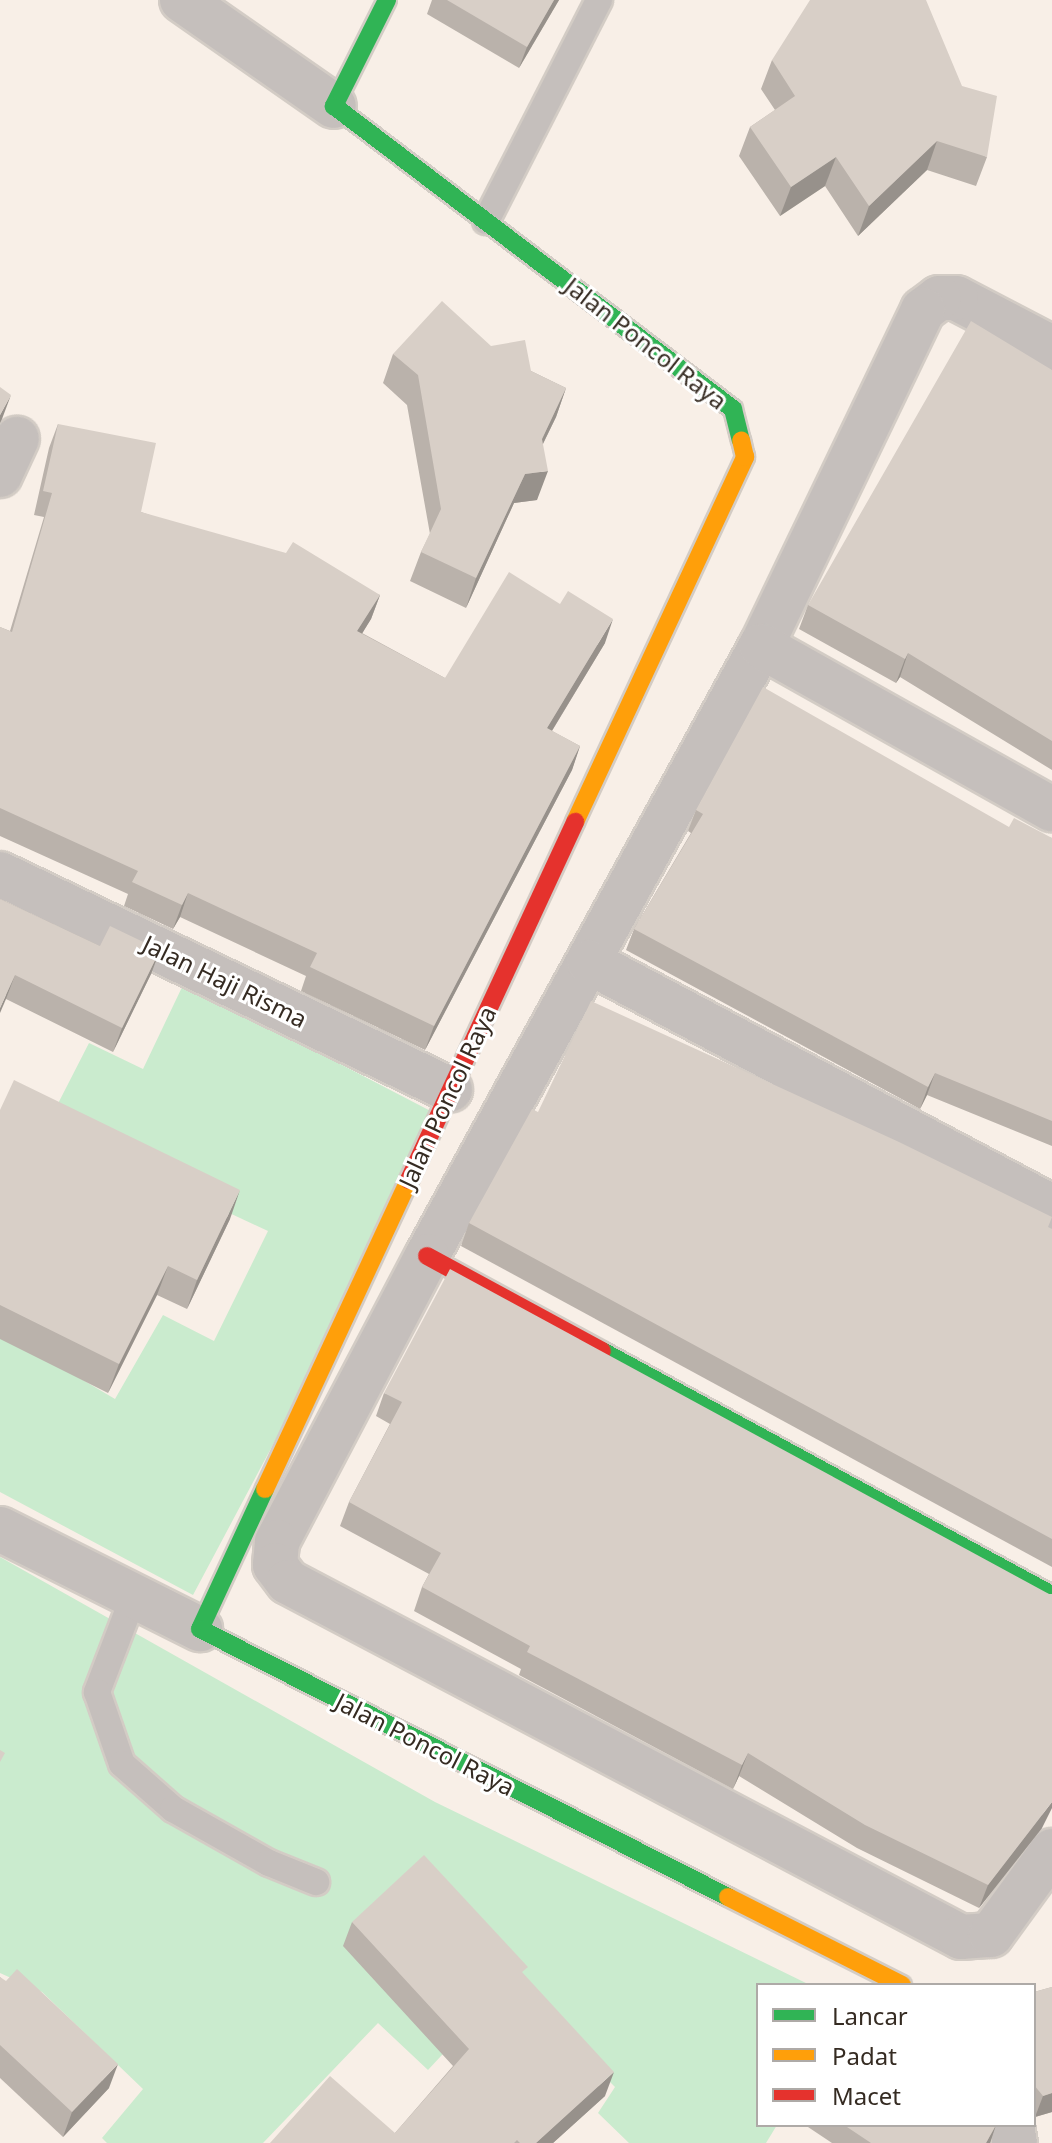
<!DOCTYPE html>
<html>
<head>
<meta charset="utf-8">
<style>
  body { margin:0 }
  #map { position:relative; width:1052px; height:2143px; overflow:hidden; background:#f8efe7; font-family:"Noto Sans",sans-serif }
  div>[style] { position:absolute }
  .green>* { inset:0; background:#caebce }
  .roads { filter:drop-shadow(2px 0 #d3ccc5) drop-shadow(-2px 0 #d3ccc5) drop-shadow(0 2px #d3ccc5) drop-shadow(0 -2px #d3ccc5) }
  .lane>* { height:26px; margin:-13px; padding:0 13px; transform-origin:13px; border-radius:13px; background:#c5bfbc }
  .street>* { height:44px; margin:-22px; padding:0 22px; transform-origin:22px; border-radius:22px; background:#c5bfbc }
  .fast>* { height:18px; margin:-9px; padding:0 9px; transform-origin:9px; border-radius:9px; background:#30b455 }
  .slow>* { height:18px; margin:-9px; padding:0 9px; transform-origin:9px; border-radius:9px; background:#ff9f0a }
  .jam>* { height:18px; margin:-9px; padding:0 9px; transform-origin:9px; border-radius:9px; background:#e5322d }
  .wall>* { inset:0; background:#bab2ab }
  .shaded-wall>* { inset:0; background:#97918b }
  .building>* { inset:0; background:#d8cfc7 }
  span { translate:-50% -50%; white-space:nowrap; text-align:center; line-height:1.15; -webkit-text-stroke:6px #fff; paint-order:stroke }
  .street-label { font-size:24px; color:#352b22 }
  .legend { position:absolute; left:756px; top:1983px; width:280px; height:144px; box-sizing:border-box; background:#fff; border:2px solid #aeaaa7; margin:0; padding:10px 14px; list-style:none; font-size:24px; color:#352b22 }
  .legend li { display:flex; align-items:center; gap:16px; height:40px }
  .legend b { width:40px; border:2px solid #aeaaa7 }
</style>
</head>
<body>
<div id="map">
  <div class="green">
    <i style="clip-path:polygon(184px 983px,446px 1119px,193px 1595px,0 1492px,0 1331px,115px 1399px,163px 1315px,214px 1341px,268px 1231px,46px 1127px,89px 1043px,143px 1069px)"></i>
    <i style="clip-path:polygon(0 1557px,435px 1802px,810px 1985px,758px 1985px,758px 2125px,777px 2125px,766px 2143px,629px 2143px,598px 2113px,615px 2087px,519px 1991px,468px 2027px,428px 2070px,378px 2023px,263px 2143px,107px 2143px,102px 2138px,143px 2089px,42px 1992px,0 1973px)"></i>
  </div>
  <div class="roads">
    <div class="lane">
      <i style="left:486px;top:221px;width:248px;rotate:-62.9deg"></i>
      <i style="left:133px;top:1598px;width:101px;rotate:111deg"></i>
      <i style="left:97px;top:1692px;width:76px;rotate:70.9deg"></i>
      <i style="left:122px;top:1764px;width:68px;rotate:41.4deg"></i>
      <i style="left:173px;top:1809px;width:110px;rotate:29.4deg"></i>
      <i style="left:269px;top:1863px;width:51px;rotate:22deg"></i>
    </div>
    <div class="street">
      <i style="left:182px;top:0;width:185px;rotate:34.9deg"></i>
      <i style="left:1052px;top:348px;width:108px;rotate:-152.5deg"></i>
      <i style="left:956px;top:298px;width:17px;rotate:180deg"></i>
      <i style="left:939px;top:298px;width:20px;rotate:143deg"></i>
      <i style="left:923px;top:310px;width:373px;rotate:115.7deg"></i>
      <i style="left:761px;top:646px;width:695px;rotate:118.7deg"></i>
      <i style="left:427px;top:1256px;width:323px;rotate:117.7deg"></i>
      <i style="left:277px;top:1542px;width:23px;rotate:95deg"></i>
      <i style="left:275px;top:1565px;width:21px;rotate:53deg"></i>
      <i style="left:288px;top:1582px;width:761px;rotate:27.81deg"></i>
      <i style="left:961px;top:1937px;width:30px;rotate:-4deg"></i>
      <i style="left:991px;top:1935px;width:104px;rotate:-54deg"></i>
      <i style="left:0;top:475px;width:40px;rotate:-65deg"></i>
      <i style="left:761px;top:646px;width:334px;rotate:29.3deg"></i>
      <i style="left:0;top:874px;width:499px;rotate:25.6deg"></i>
      <i style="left:589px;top:962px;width:524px;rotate:27.89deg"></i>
      <i style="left:0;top:1529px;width:224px;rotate:26.6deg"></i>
      <i style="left:1012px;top:2125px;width:18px;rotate:81deg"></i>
    </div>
    <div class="fast">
      <i style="left:387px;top:0;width:119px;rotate:116.6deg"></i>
      <i style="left:334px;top:106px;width:501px;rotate:37.21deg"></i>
      <i style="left:733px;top:409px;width:32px;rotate:76deg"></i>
      <i style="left:602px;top:1351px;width:512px;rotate:28.47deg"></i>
      <i style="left:265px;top:1489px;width:154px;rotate:114.9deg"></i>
      <i style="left:200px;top:1629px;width:592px;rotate:26.91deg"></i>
    </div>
    <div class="slow">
      <i style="left:575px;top:822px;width:403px;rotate:-65deg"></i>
      <i style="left:745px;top:457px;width:17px;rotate:-103deg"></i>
      <i style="left:265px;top:1489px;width:341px;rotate:-65deg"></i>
      <i style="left:728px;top:1897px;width:195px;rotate:26.8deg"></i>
    </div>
    <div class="jam">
      <i style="left:409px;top:1180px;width:395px;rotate:-65.1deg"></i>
      <i style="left:427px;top:1256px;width:199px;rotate:28.5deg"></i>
    </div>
  </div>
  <div class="wall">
    <i style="clip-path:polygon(432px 0,559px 0,519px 68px,427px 14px)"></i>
    <i style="clip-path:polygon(772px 60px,987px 157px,976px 186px,927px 170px,858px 236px,825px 186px,780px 216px,739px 156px,750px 127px,775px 110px,761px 89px)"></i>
    <i style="clip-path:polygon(491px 346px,531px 371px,566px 388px,556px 417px,543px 444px,537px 500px,514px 503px,466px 608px,410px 581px,421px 552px,430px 534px,407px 405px,383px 383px,393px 354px)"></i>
    <i style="clip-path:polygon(1052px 370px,1052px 770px,900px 677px,896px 683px,799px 629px,808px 605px)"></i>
    <i style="clip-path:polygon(58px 424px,141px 512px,380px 595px,371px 619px,362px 633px,445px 678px,605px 643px,552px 731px,580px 746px,572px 770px,425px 1050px,301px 991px,306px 976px,180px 917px,173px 929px,124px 906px,128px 894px,0 836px,0 627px,10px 631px,44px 517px,34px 515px,49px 448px)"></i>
    <i style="clip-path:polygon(696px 810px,1009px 827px,1052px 838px,1052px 1146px,927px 1095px,920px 1109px,626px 950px,634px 929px,691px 833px,688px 831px)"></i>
    <i style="clip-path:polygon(0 899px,100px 946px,160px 950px,151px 974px,113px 1052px,6px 999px)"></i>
    <i style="clip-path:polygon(0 1110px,230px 1219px,187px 1309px,157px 1295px,108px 1393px,0 1339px)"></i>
    <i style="clip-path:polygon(538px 1112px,1052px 1229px,1052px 1567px,461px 1246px,469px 1223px)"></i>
    <i style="clip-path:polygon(384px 1393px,1049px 1594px,1042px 1828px,979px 1908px,857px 1848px,739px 1776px,733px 1789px,519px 1675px,521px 1669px,414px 1611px,422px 1587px,429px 1574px,340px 1526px,349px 1502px,390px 1424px,376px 1416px)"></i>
    <i style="clip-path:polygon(352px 1922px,525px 1976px,605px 2096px,553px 2143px,270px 2143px,395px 2133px,453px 2066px,343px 1946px)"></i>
    <i style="clip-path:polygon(0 1977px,109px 2088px,63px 2137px,0 2078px)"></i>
    <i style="clip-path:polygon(1052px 1987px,1052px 2112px,1035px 2117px,1034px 2116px,1034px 1992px)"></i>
    <i style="clip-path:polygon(805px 2125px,996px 2125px,990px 2143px,832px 2143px)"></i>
  </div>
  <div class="shaded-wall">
    <i style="clip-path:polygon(554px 0,559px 0,519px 68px,527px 47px)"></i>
    <i style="clip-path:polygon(937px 141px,927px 170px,858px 236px,869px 206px)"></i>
    <i style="clip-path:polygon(836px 157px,825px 186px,780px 216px,791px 187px)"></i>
    <i style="clip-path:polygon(566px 388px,556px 417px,531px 468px,542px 439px)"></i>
    <i style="clip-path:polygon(11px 395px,2px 419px,0 423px,0 415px)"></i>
    <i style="clip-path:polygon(548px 471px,537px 500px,514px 503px,466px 608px,476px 578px,525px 474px)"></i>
    <i style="clip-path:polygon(380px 595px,371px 619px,349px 655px,357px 631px)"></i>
    <i style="clip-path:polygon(613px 619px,605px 643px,539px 752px,547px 728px)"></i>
    <i style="clip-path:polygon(908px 653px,900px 677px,896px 683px,905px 659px)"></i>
    <i style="clip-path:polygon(580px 746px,572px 770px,425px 1050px,434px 1026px)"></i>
    <i style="clip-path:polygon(188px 893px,180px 917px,173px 929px,182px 905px)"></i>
    <i style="clip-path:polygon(160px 950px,151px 974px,113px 1052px,122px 1028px)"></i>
    <i style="clip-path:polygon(15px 975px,6px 999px,0 1013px,0 1008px)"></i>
    <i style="clip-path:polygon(935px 1073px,927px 1095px,920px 1109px,928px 1087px)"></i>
    <i style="clip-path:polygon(240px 1190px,230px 1219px,187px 1309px,197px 1280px)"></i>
    <i style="clip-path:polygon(168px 1266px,157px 1295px,108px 1393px,119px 1364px)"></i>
    <i style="clip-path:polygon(748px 1753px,739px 1776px,733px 1789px,742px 1765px)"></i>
    <i style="clip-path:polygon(1052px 1802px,1052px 1808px,1042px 1828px,979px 1908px,988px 1885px)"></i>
    <i style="clip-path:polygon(118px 2064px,109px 2088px,63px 2137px,72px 2112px)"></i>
    <i style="clip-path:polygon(614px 2072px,605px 2096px,553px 2143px,536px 2143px)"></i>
    <i style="clip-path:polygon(1052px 2093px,1052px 2112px,1035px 2117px,1043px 2096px)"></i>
    <i style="clip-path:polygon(996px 2125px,990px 2143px,986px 2143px)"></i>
  </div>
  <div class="building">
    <i style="clip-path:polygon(447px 0,554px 0,527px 47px)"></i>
    <i style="clip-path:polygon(810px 0,926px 0,962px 86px,997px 96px,987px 157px,937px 141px,869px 206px,836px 157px,791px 187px,750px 127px,795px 96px,772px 60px)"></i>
    <i style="clip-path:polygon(442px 301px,491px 346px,525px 340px,531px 371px,566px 388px,542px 439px,548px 471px,525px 474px,476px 578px,421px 552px,441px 509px,418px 375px,393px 354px)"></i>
    <i style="clip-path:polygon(971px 321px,1052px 370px,1052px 741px,908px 653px,905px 659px,808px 605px)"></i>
    <i style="clip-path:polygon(0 387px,11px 395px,0 415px)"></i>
    <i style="clip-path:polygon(58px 424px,156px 443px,141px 512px,286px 553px,293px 542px,380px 595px,357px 631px,445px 678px,509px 572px,560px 604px,568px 591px,613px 619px,547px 728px,580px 746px,434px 1026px,310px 967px,317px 953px,188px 893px,182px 905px,132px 882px,138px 871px,0 808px,0 627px,12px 632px,52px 493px,43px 491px)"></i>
    <i style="clip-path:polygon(763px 687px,1009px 827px,1014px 818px,1052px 838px,1052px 1121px,935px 1073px,928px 1087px,634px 929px,703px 814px,696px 810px)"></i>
    <i style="clip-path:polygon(0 899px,100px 946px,110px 926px,160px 950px,122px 1028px,15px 975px,0 1008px)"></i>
    <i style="clip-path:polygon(591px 1001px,899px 1142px,1052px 1217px,1048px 1227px,1052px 1229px,1052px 1539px,469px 1223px,532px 1109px,538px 1112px)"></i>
    <i style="clip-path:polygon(14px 1080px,240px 1190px,197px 1280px,168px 1266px,119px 1364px,0 1305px,0 1110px)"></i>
    <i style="clip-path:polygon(450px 1269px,1049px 1594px,1052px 1594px,1052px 1802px,988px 1885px,865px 1825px,748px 1753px,742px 1765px,527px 1652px,530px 1646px,422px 1587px,441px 1553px,349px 1502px,402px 1402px,384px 1393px)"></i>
    <i style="clip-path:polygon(0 1750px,5px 1753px,0 1762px)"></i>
    <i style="clip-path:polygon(424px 1855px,528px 1967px,522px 1972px,614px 2072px,536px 2143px,520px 2143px,517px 2140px,514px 2143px,270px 2143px,330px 2076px,395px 2133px,469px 2049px,352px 1922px)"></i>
    <i style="clip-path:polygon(17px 1969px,118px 2064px,72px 2112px,0 2045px,0 1977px,6px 1981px)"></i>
    <i style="clip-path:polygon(1052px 1987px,1052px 2093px,1043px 2096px,1034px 2085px,1034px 1992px)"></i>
    <i style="clip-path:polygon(844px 2125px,996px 2125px,986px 2143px,871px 2143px)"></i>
  </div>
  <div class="street-label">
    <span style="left:646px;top:343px;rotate:38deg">Jalan Poncol Raya</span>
    <span style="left:225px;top:981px;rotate:26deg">Jalan Haji Risma</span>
    <span style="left:447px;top:1097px;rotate:-65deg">Jalan Poncol Raya</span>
    <span style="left:425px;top:1744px;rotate:27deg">Jalan Poncol Raya</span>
  </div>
  <ul class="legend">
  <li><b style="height:10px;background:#30b455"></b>Lancar</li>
  <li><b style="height:10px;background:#ff9f0a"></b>Padat</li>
  <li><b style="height:10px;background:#e5322d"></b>Macet</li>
  </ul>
</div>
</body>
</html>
